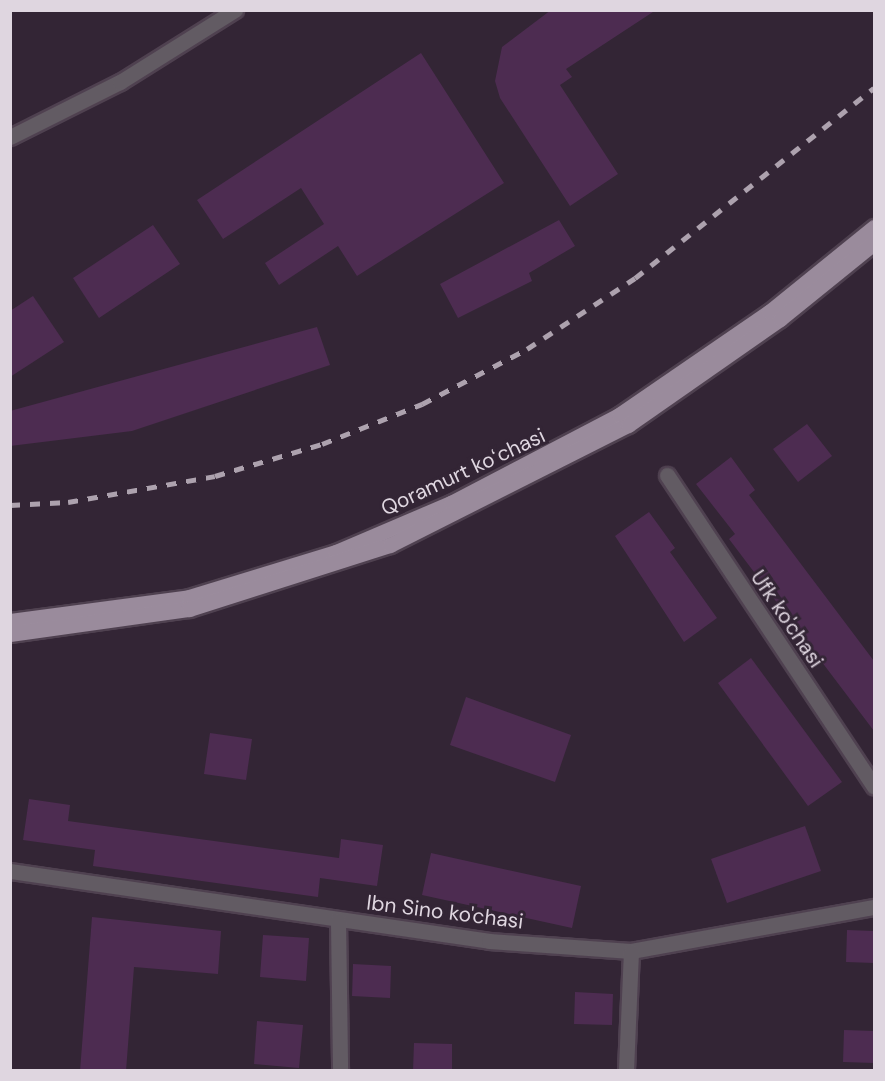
<!DOCTYPE html>
<html>
<head>
<meta charset="utf-8">
<style>
  body { margin:0 }
  #map { position:relative; width:885px; height:1081px; overflow:hidden; background:#332535; font-family:"DM Sans",sans-serif }
  div>[style] { position:absolute }
  .building>* { inset:0; background:#4d2c51 }
  .roads { filter:drop-shadow(2px 0 #4f4150) drop-shadow(-2px 0 #4f4150) drop-shadow(0 2px #4f4150) drop-shadow(0 -2px #4f4150) }
  .minor>* { height:15px; margin:-7.5px; padding:0 7.5px; transform-origin:7.5px; border-radius:7.5px; background:#625b63 }
  .major>* { height:15px; margin:-7.5px; padding:0 7.5px; transform-origin:7.5px; border-radius:7.5px; background:#9a8b9c }
  .rail>* { height:4.5px; margin-top:-2.25px; transform-origin:0; background:repeating-linear-gradient(90deg,#ada2ae 0 10px,transparent 0 20px) }
  span { translate:-50% -50%; white-space:nowrap; text-align:center; line-height:1.15; -webkit-text-stroke:6px #332535; paint-order:stroke }
  .street-label { font-size:21px; color:#dfd6e0 }
  .frame { position:absolute; inset:0; border:12px solid #dfd6e0; pointer-events:none }
</style>
</head>
<body>
<div id="map">
  <div class="building">
    <i style="clip-path:polygon(551px 10px,656px 10px,566px 69px,572px 77px,560px 85px,618px 174px,570px 206px,500px 98px,495px 81px,502px 47px)"></i>
    <i style="clip-path:polygon(421px 53px,504px 183px,357px 276px,338px 246px,279px 285px,265px 263px,324px 224px,301px 188px,223px 239px,197px 200px)"></i>
    <i style="clip-path:polygon(559px 220px,575px 246px,529px 273px,532px 281px,458px 318px,440px 284px)"></i>
    <i style="clip-path:polygon(153px 225px,180px 264px,99px 318px,73px 278px)"></i>
    <i style="clip-path:polygon(33px 296px,64px 342px,10px 377px,10px 311px)"></i>
    <i style="clip-path:polygon(317px 327px,330px 365px,132px 431px,10px 446px,10px 411px)"></i>
    <i style="clip-path:polygon(807px 424px,832px 456px,798px 482px,773px 449px)"></i>
    <i style="clip-path:polygon(731px 457px,755px 490px,749px 495px,874px 661px,874px 731px,729px 539px,735px 534px,696px 484px)"></i>
    <i style="clip-path:polygon(649px 512px,675px 548px,670px 552px,717px 618px,684px 642px,615px 536px)"></i>
    <i style="clip-path:polygon(751px 658px,842px 782px,808px 806px,718px 683px)"></i>
    <i style="clip-path:polygon(466px 697px,571px 735px,555px 782px,450px 745px)"></i>
    <i style="clip-path:polygon(210px 733px,252px 739px,246px 780px,204px 774px)"></i>
    <i style="clip-path:polygon(29px 799px,70px 805px,68px 821px,339px 858px,341px 839px,383px 845px,377px 886px,320px 878px,318px 897px,93px 866px,95px 850px,23px 840px)"></i>
    <i style="clip-path:polygon(805px 826px,821px 871px,727px 903px,711px 859px)"></i>
    <i style="clip-path:polygon(431px 853px,581px 886px,572px 928px,422px 895px)"></i>
    <i style="clip-path:polygon(92px 917px,221px 931px,218px 974px,134px 967px,126px 1071px,80px 1071px)"></i>
    <i style="clip-path:polygon(847px 930px,874px 931px,874px 963px,846px 962px)"></i>
    <i style="clip-path:polygon(263px 935px,309px 938px,306px 981px,260px 977px)"></i>
    <i style="clip-path:polygon(353px 964px,391px 966px,390px 998px,352px 996px)"></i>
    <i style="clip-path:polygon(575px 992px,613px 994px,612px 1025px,574px 1024px)"></i>
    <i style="clip-path:polygon(257px 1021px,303px 1025px,299px 1068px,254px 1064px)"></i>
    <i style="clip-path:polygon(844px 1030px,874px 1031px,874px 1063px,843px 1062px)"></i>
    <i style="clip-path:polygon(414px 1043px,452px 1044px,452px 1071px,413px 1071px)"></i>
  </div>
  <div class="roads">
    <div class="minor">
      <i style="left:10px;top:137px;width:123px;rotate:-26.6deg"></i>
      <i style="left:120px;top:82px;width:136px;rotate:-32.1deg"></i>
      <i style="left:667px;top:475px;width:374px;rotate:56.4deg"></i>
      <i style="left:10px;top:871px;width:484px;rotate:8.3deg"></i>
      <i style="left:489px;top:941px;width:142px;rotate:4deg"></i>
      <i style="left:631px;top:951px;width:247px;rotate:-10.3deg"></i>
      <i style="left:338px;top:920px;width:150px;rotate:89.2deg"></i>
      <i style="left:626px;top:1070px;width:119px;rotate:-87.6deg"></i>
    </div>
    <div class="major">
      <i style="left:10px;top:621px;width:181px;rotate:-7.6deg"></i>
      <i style="left:189px;top:597px;width:154px;rotate:-17deg"></i>
      <i style="left:336px;top:552px;width:125px;rotate:-23.1deg"></i>
      <i style="left:451px;top:503px;width:190px;rotate:-27.6deg"></i>
      <i style="left:619px;top:415px;width:182px;rotate:-34.5deg"></i>
      <i style="left:769px;top:312px;width:135px;rotate:-39deg"></i>
      <i style="left:10px;top:634px;width:181px;rotate:-8deg"></i>
      <i style="left:189px;top:609px;width:211px;rotate:-17.7deg"></i>
      <i style="left:390px;top:545px;width:267px;rotate:-26.8deg"></i>
      <i style="left:628px;top:425px;width:185px;rotate:-34.9deg"></i>
      <i style="left:780px;top:319px;width:121px;rotate:-39deg"></i>
    </div>
  </div>
  <div class="rail">
    <i style="left:10px;top:505px;width:58px;rotate:-3deg"></i>
    <i style="left:68px;top:502px;width:149px;rotate:-10deg"></i>
    <i style="left:215px;top:476px;width:112px;rotate:-16.7deg"></i>
    <i style="left:322px;top:444px;width:108px;rotate:-21.8deg"></i>
    <i style="left:422px;top:404px;width:119px;rotate:-27.6deg"></i>
    <i style="left:527px;top:349px;width:129px;rotate:-33.3deg"></i>
    <i style="left:635px;top:278px;width:305px;rotate:-38.5deg"></i>
  </div>
  <div class="street-label">
    <span style="left:463px;top:472px;rotate:-25deg">Qoramurt koʻchasi</span>
    <span style="left:787px;top:619px;rotate:56deg">Ufk ko'chasi</span>
    <span style="left:445px;top:912px;rotate:7deg">Ibn Sino ko'chasi</span>
  </div>
  <div class="frame"></div>
</div>
</body>
</html>
